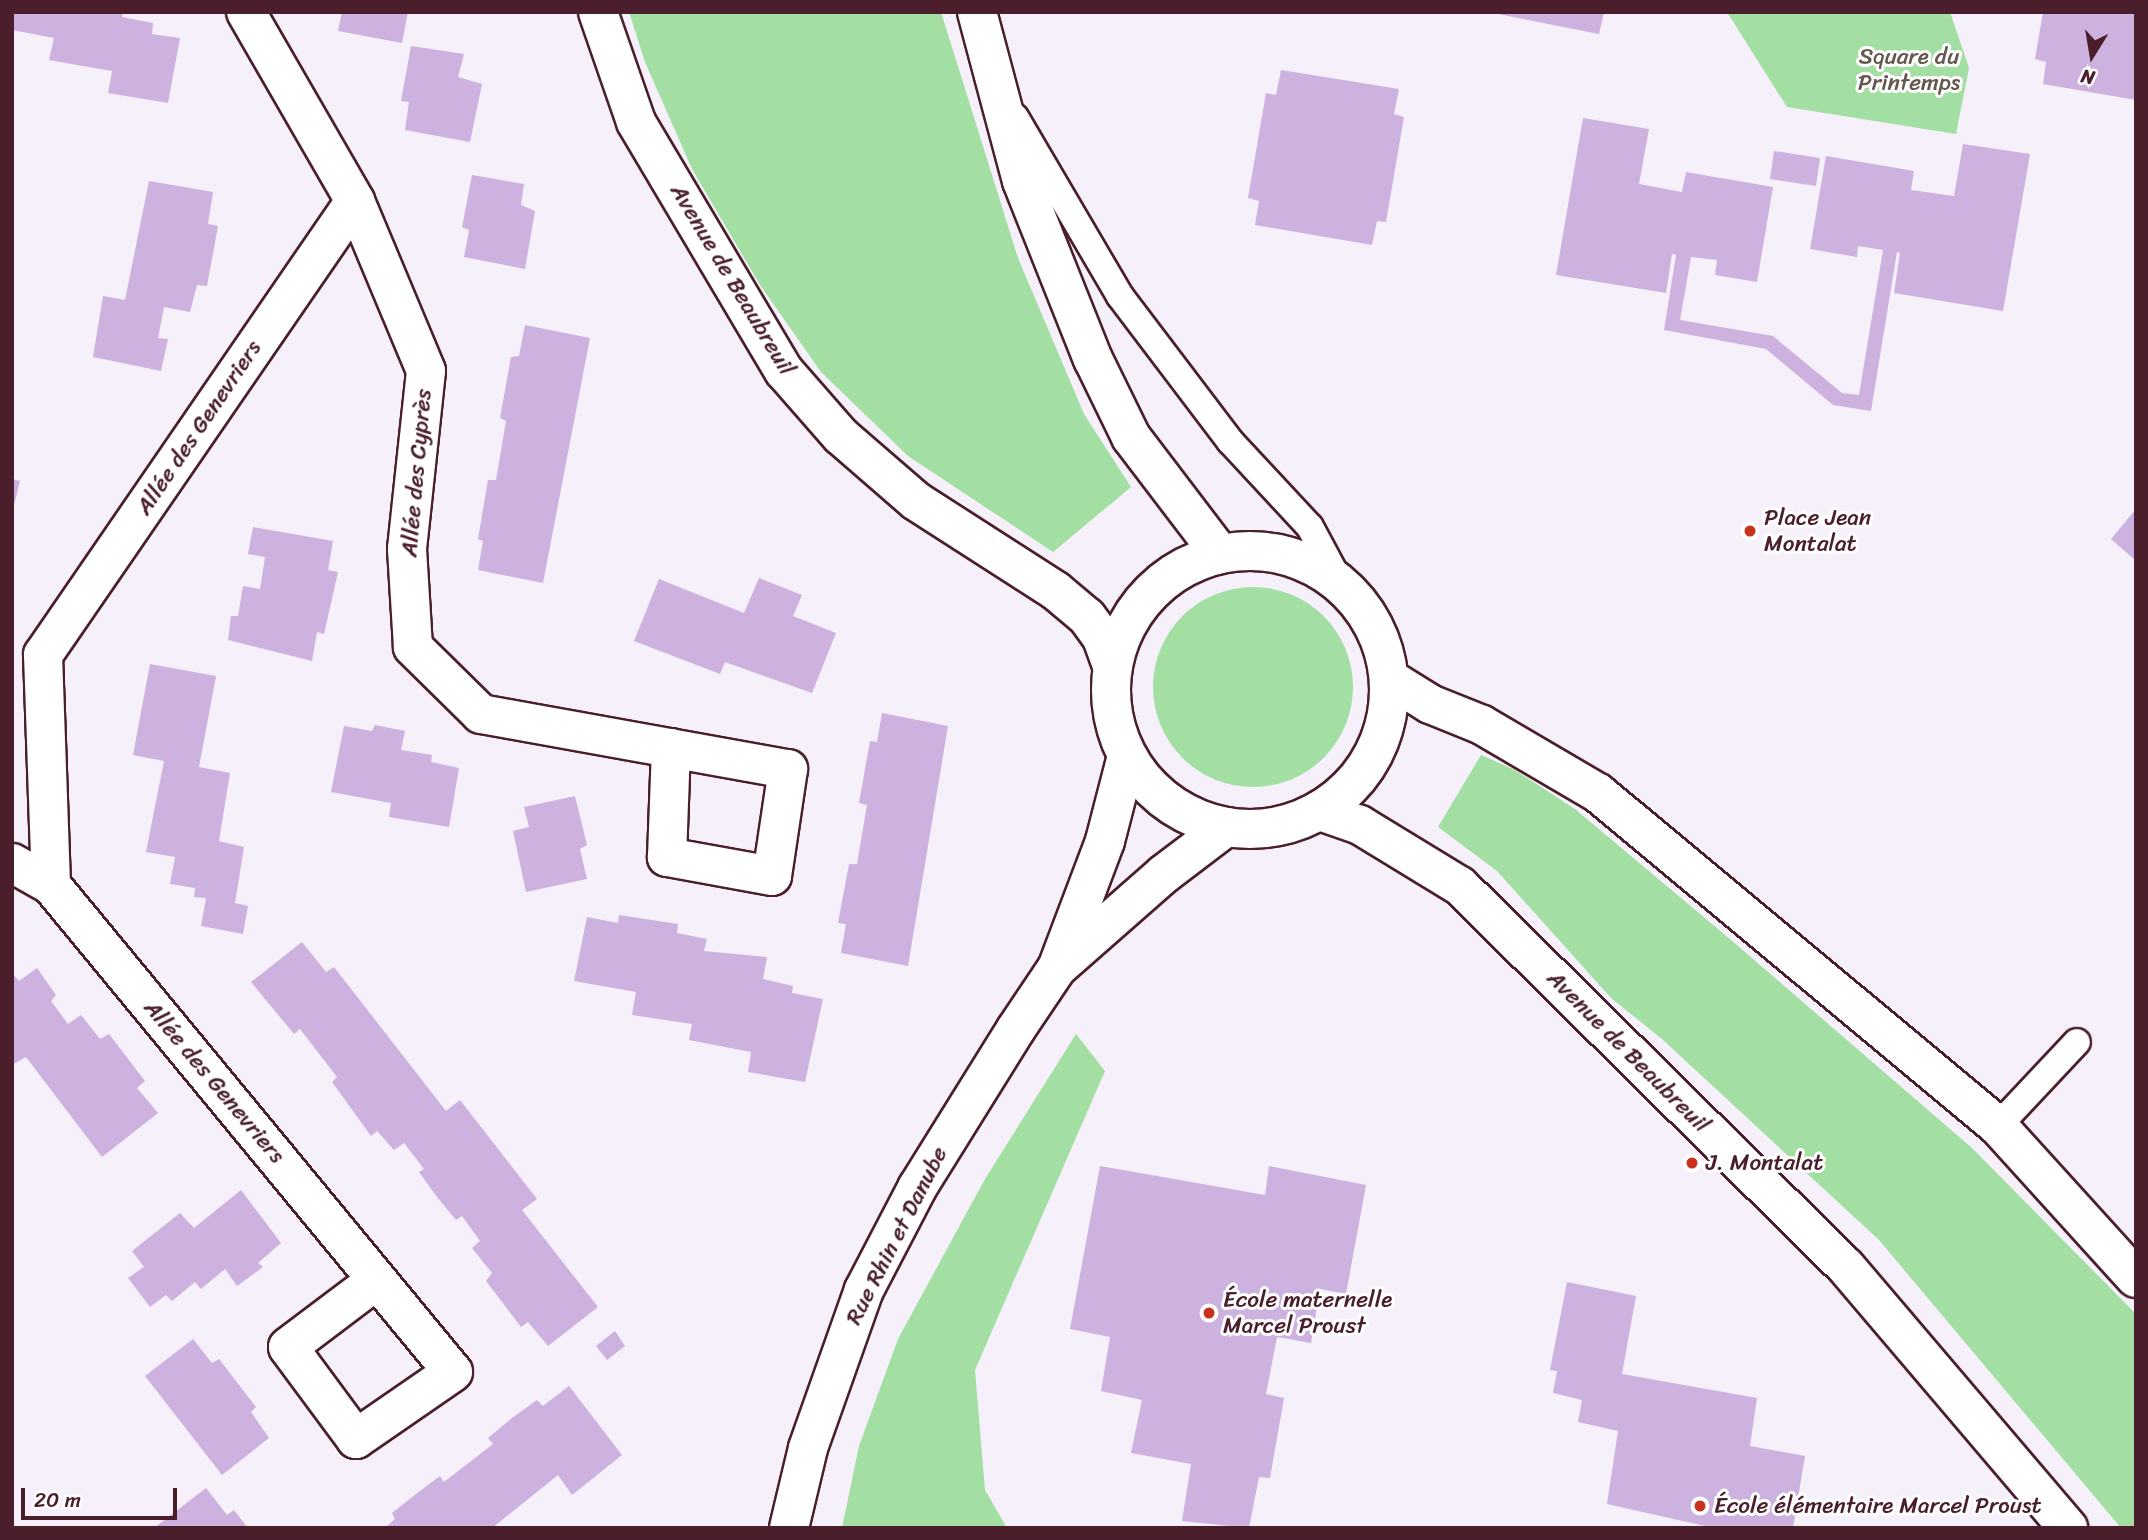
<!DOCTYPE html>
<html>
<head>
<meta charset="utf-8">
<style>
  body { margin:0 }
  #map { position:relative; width:2148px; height:1540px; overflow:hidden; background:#f5f0f9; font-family:Sriracha,sans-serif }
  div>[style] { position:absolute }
  .green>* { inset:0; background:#a3dea3 }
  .round { border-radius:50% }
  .building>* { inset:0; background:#cdb2e0 }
  .roads { filter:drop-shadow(2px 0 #4a1f2b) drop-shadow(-2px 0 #4a1f2b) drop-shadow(0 2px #4a1f2b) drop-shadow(0 -2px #4a1f2b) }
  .service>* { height:26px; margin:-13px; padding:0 13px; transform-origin:13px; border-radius:13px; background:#fff }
  .minor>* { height:38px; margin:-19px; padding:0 19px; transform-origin:19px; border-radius:19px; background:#fff }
  .secondary>* { height:38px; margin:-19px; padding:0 19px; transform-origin:19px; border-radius:19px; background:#fff }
  .secondary>.ring { margin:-19px; padding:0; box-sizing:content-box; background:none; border:38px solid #fff; border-radius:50% }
  .dots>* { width:19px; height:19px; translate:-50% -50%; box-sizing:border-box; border:4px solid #fff; border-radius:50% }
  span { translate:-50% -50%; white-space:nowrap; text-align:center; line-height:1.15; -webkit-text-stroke:6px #fff; paint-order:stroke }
  .park-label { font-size:23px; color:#65584f }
  .street-label { font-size:23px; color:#4a1f2b }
  .poi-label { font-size:23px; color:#4a1f2b }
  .left { translate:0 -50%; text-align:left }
  .frame { position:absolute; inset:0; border:14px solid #4a1f2b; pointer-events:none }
  .north { position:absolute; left:2057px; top:21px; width:70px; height:70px; -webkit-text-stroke:5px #fff; paint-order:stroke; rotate:191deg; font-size:19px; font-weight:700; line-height:28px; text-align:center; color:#4a1f2b }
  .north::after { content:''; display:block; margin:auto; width:24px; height:32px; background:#4a1f2b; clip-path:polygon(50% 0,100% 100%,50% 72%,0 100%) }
  .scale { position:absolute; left:21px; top:1488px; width:156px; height:32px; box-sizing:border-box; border:4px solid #4a1f2b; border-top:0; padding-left:9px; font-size:21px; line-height:24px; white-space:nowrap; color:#4a1f2b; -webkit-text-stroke:5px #fff; paint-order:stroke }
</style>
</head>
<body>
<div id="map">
  <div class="green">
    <i style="clip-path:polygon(629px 12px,941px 12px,1018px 258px,1084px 414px,1131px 487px,1053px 552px,908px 456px,821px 372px,760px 285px,692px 169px,645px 62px)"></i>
    <i style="clip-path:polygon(1727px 12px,1950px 12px,1969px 68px,1956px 134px,1787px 107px)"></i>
    <i class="round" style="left:1153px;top:587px;width:200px;height:200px"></i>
    <i style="clip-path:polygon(1481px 755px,1513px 769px,1575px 809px,1731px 940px,1972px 1148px,2136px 1314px,2136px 1528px,2121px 1528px,1879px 1240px,1662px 1039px,1611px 998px,1497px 871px,1438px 827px)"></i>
    <i style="clip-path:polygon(1076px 1034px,1105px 1071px,975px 1370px,985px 1490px,1007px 1528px,842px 1528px,859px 1446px,898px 1339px,985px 1179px)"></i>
  </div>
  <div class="building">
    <i style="clip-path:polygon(12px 12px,123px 12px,122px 17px,153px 23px,152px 34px,180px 38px,168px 103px,108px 93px,112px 71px,49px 60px,54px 38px,12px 30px)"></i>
    <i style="clip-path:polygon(342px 12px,408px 12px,402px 43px,338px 31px)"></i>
    <i style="clip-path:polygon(1488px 12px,1604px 12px,1599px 34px)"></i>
    <i style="clip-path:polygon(2043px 12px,2136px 12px,2136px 100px,2043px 84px,2046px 62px,2035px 59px)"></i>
    <i style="clip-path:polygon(411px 46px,464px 54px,458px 77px,482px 84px,470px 142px,405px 130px,409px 102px,401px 101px)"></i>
    <i style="clip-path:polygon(1281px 70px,1399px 89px,1394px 114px,1404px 117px,1386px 222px,1377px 221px,1372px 245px,1255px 225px,1259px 201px,1248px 198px,1266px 93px,1276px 95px)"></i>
    <i style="clip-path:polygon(1583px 118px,1649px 129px,1639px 184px,1682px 192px,1686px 172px,1773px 187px,1757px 282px,1715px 275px,1717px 260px,1691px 257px,1680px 320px,1773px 336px,1842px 393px,1859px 395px,1883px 250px,1858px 246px,1857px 257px,1810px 249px,1826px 156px,1914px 171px,1911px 190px,1954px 196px,1963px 144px,2030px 154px,2003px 311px,1894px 293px,1900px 253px,1897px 252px,1871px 411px,1833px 405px,1766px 349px,1664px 330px,1676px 255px,1672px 254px,1666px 293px,1556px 275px)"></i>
    <i style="clip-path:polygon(1774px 151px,1820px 158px,1816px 186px,1770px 179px)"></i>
    <i style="clip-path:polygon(472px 175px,524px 184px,521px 205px,535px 211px,525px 269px,464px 257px,469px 230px,462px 227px)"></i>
    <i style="clip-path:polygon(149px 181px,213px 192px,208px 224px,218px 226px,207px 286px,197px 285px,190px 312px,164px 307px,158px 338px,168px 339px,161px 371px,93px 357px,103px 296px,125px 300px)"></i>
    <i style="clip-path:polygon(525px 325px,590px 338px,543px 583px,478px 570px,483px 541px,478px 539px,488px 480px,496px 480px,506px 421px,500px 418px,511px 357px,519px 356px)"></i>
    <i style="clip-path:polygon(12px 479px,20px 481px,13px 509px,12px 509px)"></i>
    <i style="clip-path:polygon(2136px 509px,2136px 561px,2111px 539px)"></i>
    <i style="clip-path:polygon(253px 527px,333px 541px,328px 570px,338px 572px,324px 634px,317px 632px,312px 661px,228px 640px,231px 616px,238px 616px,243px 586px,260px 589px,265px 557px,248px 554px)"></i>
    <i style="clip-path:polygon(759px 578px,802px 595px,793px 616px,836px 633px,812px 693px,725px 662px,720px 674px,634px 641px,659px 579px,744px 613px)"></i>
    <i style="clip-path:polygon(150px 664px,216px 676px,199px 767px,230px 773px,219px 841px,244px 847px,235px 903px,248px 906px,243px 934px,201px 926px,206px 898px,194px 897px,195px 888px,170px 884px,175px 857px,146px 852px,164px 761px,133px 755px)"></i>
    <i style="clip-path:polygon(882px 713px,948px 726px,908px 966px,841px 953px,846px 924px,838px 923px,849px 864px,857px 864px,867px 805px,859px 803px,870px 741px,877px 742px)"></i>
    <i style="clip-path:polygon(375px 725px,405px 731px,401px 750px,432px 755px,431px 762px,459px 768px,449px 827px,389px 817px,391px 803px,331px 792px,344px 726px,372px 731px)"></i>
    <i style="clip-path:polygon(575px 796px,587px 845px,580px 849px,587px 879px,526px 892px,513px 831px,529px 827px,524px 807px)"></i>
    <i style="clip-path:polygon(619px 915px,678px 924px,677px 933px,707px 939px,704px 951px,767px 957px,763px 979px,793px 986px,792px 993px,823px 999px,805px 1082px,748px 1072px,751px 1052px,689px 1040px,692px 1024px,632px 1015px,636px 992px,574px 981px,587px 917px,618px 923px)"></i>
    <i style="clip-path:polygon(302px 942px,326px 972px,334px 967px,446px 1111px,460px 1100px,537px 1199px,522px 1210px,598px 1307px,548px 1346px,528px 1322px,521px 1327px,486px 1281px,492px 1273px,472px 1248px,480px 1241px,462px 1216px,456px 1220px,437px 1197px,419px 1172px,424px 1169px,404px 1143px,394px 1150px,377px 1131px,371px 1136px,332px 1082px,337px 1077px,300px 1029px,294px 1034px,251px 982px)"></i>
    <i style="clip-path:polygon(37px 968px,56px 995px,51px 1001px,68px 1024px,81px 1015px,100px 1039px,109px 1034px,145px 1081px,137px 1088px,158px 1113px,102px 1157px,26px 1057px,12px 1065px,12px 973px,19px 981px)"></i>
    <i style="clip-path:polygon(1100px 1166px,1265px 1195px,1269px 1166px,1366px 1185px,1346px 1294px,1320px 1289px,1311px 1343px,1277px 1337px,1266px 1394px,1284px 1398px,1270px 1478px,1259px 1477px,1249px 1528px,1182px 1521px,1191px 1464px,1131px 1453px,1142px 1400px,1101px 1391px,1110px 1337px,1070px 1329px)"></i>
    <i style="clip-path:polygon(241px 1190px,281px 1243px,258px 1263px,263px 1267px,237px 1286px,225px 1269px,201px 1289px,195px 1282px,172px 1301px,166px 1295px,150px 1307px,128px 1278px,144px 1267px,132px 1251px,180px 1213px,194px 1228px)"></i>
    <i style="clip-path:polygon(1567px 1282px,1636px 1296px,1622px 1374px,1757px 1398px,1750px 1446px,1805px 1456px,1793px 1528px,1714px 1528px,1607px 1504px,1618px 1431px,1578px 1422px,1582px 1400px,1553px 1393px,1557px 1371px,1550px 1370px)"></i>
    <i style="clip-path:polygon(615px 1331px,625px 1346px,607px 1360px,596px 1346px)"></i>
    <i style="clip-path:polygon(193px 1339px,212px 1363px,219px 1359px,256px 1407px,251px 1412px,269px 1438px,222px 1475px,145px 1376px)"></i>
    <i style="clip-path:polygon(569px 1386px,622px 1455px,572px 1495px,558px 1475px,492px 1528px,385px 1528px,395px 1519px,392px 1513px,416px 1494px,440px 1476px,444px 1482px,493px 1444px,488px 1438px,512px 1418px,537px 1400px,543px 1406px)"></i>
    <i style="clip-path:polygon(206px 1488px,227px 1515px,234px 1510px,248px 1528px,154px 1528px)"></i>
  </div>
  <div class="roads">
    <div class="service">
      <i style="left:1015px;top:117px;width:208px;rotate:59.6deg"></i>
      <i style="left:1120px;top:296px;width:182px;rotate:52.8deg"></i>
      <i style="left:1230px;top:441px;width:117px;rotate:47.1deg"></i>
      <i style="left:1310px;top:527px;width:61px;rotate:61.8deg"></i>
      <i style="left:1998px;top:1126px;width:115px;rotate:-46.8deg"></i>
    </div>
    <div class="minor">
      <i style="left:246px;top:12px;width:218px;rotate:60deg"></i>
      <i style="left:355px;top:201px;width:184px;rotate:67.3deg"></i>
      <i style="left:426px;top:371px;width:179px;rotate:96.1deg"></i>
      <i style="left:407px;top:549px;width:98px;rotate:86.5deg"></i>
      <i style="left:413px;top:647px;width:95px;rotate:44.6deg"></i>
      <i style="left:481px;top:714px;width:312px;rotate:10.2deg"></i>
      <i style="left:788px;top:769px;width:108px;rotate:98.5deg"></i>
      <i style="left:772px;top:876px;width:107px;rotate:-169.7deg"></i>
      <i style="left:667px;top:857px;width:109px;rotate:-87.9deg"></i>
      <i style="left:355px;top:201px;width:551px;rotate:124.5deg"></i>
      <i style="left:43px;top:655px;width:230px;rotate:88deg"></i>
      <i style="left:51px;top:885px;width:631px;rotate:50.46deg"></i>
      <i style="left:453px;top:1372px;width:118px;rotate:145.4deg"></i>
      <i style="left:356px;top:1439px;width:114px;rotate:-126.5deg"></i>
      <i style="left:288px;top:1347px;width:111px;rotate:-37deg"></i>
      <i style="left:12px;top:863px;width:45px;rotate:29.4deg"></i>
      <i style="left:1059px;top:963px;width:130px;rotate:-69.3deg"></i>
      <i style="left:1105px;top:841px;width:88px;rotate:-75.5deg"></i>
      <i style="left:789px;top:1528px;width:82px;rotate:-76.6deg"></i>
      <i style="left:808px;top:1448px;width:168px;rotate:-70.5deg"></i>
      <i style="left:864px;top:1290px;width:115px;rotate:-62.5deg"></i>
      <i style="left:917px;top:1188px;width:187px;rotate:-58.1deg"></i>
      <i style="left:1016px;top:1029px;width:73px;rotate:-56.1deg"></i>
      <i style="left:1057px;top:968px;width:142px;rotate:-41.3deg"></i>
      <i style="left:1164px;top:874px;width:78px;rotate:-37.2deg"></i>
    </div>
    <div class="secondary">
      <i style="left:598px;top:12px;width:116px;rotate:70.9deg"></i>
      <i style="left:636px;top:122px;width:290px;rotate:59.3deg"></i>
      <i style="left:784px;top:371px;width:86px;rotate:48.8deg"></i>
      <i style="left:841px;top:436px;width:99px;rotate:40.9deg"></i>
      <i style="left:916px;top:501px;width:166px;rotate:32.7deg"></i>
      <i style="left:1056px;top:591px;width:40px;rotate:40deg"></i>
      <i style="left:1087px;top:617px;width:26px;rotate:54deg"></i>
      <i style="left:1102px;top:638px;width:30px;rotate:70deg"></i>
      <i style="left:977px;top:12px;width:175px;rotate:75.1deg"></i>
      <i style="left:1022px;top:181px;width:192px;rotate:68.3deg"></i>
      <i style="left:1093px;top:359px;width:87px;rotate:64deg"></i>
      <i style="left:1131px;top:437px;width:147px;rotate:52.7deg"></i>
      <i class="ring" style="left:1111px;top:551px;width:240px;height:240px"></i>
      <i style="left:1390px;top:679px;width:47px;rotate:32deg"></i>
      <i style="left:1430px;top:704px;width:56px;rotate:22deg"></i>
      <i style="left:1482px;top:725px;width:134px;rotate:30.4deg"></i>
      <i style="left:1598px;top:793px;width:520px;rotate:39.78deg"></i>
      <i style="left:1998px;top:1126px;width:205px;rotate:47.8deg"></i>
      <i style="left:1320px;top:811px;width:42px;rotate:19.3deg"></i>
      <i style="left:1360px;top:825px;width:117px;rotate:31.4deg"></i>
      <i style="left:1460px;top:886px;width:542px;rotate:44.63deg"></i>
      <i style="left:1846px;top:1267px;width:343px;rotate:49.6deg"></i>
    </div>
  </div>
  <div class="dots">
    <i style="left:1750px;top:531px;background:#c8321e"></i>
    <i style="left:1692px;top:1163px;background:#c8321e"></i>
    <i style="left:1209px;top:1313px;background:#c8321e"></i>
    <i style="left:1700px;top:1506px;background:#c8321e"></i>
  </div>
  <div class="park-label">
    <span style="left:1909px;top:70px">Square du<br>Printemps</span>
  </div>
  <div class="street-label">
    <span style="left:732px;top:280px;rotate:59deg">Avenue de Beaubreuil</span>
    <span style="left:199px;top:428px;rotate:-56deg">Allée des Genevriers</span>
    <span style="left:417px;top:473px;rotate:-85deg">Allée des Cyprès</span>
    <span style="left:1628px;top:1052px;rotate:45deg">Avenue de Beaubreuil</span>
    <span style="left:214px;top:1082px;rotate:50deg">Allée des Genevriers</span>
    <span style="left:897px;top:1236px;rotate:-63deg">Rue Rhin et Danube</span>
  </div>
  <div class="poi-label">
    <span class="left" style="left:1764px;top:531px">Place Jean<br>Montalat</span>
    <span class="left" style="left:1706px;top:1163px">J. Montalat</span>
    <span class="left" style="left:1223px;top:1313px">École maternelle<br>Marcel Proust</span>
    <span class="left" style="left:1714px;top:1506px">École élémentaire Marcel Proust</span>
  </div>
  <div class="frame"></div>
  <div class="north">N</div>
  <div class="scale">20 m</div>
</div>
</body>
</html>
